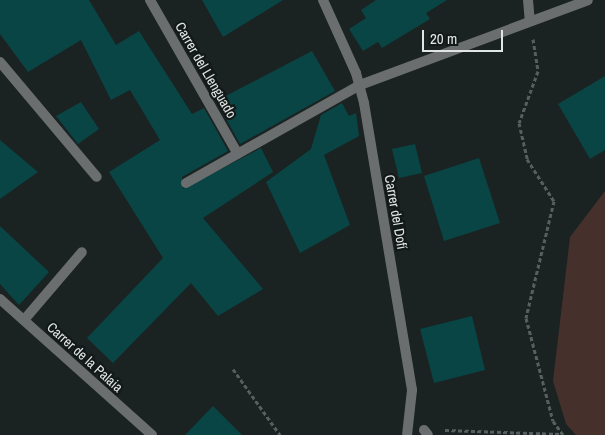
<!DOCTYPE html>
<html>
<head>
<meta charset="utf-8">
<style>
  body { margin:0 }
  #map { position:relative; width:605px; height:435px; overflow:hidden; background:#1b2222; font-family:"Archivo Narrow",sans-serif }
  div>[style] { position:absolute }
  .green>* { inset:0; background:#46302b }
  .building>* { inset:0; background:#094544 }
  .path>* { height:3px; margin-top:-1.5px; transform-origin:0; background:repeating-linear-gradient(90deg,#575e5e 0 4px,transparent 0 6.5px) }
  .service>* { height:10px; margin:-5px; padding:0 5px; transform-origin:5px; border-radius:5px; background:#6a6e6e }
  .minor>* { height:10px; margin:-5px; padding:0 5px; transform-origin:5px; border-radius:5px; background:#6a6e6e }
  .tertiary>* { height:10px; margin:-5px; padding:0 5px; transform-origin:5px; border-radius:5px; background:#6a6e6e }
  span { translate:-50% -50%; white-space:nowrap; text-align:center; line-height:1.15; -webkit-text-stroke:4.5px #121918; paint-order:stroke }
  .street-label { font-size:14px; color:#e1e6e5 }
  .scale { position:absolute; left:422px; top:30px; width:81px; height:22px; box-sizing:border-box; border:2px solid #e1e6e5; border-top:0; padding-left:6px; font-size:15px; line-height:18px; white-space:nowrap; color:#e1e6e5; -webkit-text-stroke:4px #121918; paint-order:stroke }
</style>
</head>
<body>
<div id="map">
  <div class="green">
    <i style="clip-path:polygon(605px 191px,605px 435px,576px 435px,566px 424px,553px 381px,570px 237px)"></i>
  </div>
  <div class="building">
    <i style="clip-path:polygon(0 0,89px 0,116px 45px,139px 31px,192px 114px,204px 108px,228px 151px,182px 177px,183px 189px,261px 148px,273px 172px,203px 218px,263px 289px,218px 316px,191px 283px,113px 363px,87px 338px,163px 258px,109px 172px,160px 140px,130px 90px,111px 100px,81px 40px,28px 72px,0 34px)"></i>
    <i style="clip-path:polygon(202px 0,283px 0,223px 37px)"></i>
    <i style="clip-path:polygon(376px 0,447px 0,426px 13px,430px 19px,382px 48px,378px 42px,363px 51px,349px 29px,366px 18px,361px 10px)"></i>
    <i style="clip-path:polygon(312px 51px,335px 91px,240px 144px,216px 101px)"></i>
    <i style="clip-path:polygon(605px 76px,605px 150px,590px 159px,558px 104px)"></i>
    <i style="clip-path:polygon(81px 102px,99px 129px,78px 144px,56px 116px)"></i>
    <i style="clip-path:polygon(342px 103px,349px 116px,356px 113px,359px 136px,324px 155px,350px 225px,300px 253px,266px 182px,311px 149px,321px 115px)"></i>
    <i style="clip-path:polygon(0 140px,38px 172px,0 199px)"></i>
    <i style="clip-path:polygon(415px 144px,422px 173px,399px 178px,392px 149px)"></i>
    <i style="clip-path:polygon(479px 158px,500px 223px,444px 241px,424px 176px)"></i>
    <i style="clip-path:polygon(0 226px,49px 272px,19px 305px,0 284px)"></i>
    <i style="clip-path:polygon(472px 316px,485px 370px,434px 383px,420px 329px)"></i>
    <i style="clip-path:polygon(213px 406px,242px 435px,185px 435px)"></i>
  </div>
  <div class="path">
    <i style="left:533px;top:39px;width:32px;rotate:81deg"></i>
    <i style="left:538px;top:71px;width:55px;rotate:110.1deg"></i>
    <i style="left:519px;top:123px;width:37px;rotate:77deg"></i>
    <i style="left:527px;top:159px;width:50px;rotate:57.3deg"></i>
    <i style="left:554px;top:201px;width:120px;rotate:103.5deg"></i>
    <i style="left:526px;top:318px;width:106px;rotate:75.3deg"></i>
    <i style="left:553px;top:421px;width:17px;rotate:54deg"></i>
    <i style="left:233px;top:369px;width:81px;rotate:54.5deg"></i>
    <i style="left:445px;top:430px;width:117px;rotate:2deg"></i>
  </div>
  <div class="service">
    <i style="left:0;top:62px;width:150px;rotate:49.9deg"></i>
    <i style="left:186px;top:183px;width:200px;rotate:-29.4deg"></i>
    <i style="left:24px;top:320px;width:89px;rotate:-49.5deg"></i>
    <i style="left:424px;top:430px;width:6px;rotate:51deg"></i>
  </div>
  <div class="minor">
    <i style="left:150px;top:0;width:177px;rotate:60.3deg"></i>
    <i style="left:528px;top:0;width:21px;rotate:85deg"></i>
    <i style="left:360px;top:85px;width:243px;rotate:-20.4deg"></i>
    <i style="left:0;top:299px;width:204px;rotate:41.8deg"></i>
  </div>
  <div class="tertiary">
    <i style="left:323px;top:0;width:80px;rotate:65.7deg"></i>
    <i style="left:356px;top:73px;width:31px;rotate:75deg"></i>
    <i style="left:364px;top:103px;width:291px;rotate:80.5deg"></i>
    <i style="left:412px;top:390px;width:45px;rotate:96.3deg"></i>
  </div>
  <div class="street-label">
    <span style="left:206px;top:70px;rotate:60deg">Carrer del Llenguado</span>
    <span style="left:396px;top:212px;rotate:80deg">Carrer del Dofí</span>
    <span style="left:85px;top:357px;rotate:42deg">Carrer de la Palaia</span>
  </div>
  <div class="scale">20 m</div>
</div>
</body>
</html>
